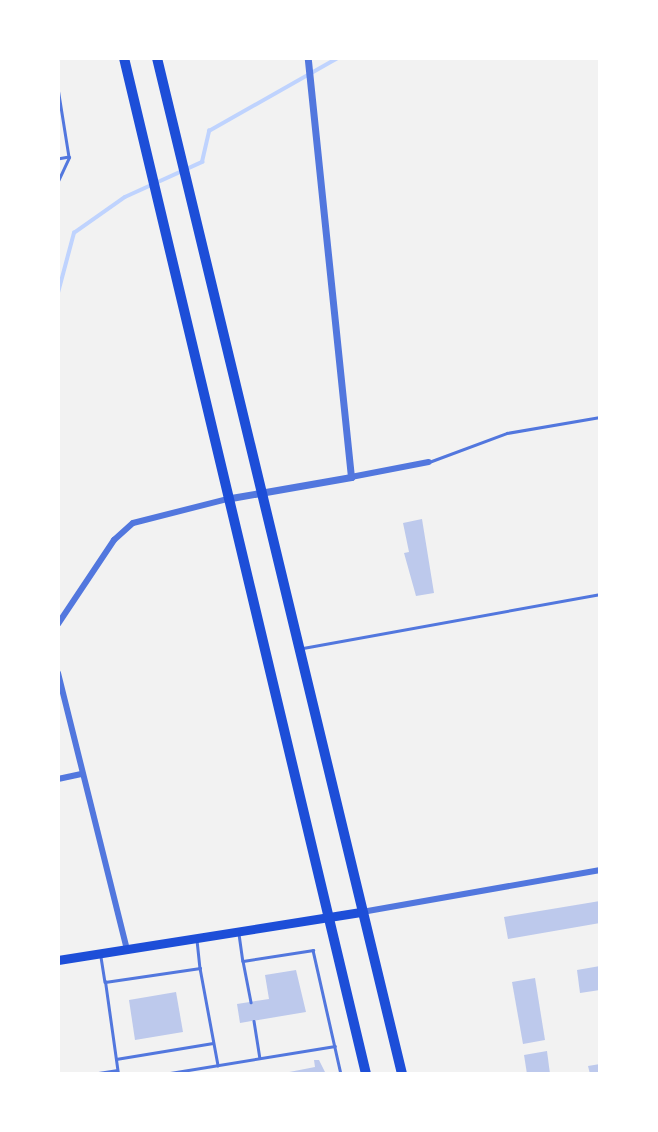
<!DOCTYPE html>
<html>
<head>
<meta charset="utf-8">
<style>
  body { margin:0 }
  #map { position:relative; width:658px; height:1132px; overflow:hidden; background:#f2f2f2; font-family:"Source Sans 3",sans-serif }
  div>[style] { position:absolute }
  .stream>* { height:3.5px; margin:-1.75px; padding:0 1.75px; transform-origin:1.75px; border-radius:1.75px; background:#bfd3fe }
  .building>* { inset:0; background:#bdc9ec }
  .service>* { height:2.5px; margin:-1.25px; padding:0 1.25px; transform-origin:1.25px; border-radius:1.25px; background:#5277de }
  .minor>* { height:6px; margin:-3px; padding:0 3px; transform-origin:3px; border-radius:3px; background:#5277de }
  .tertiary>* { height:7px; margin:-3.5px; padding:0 3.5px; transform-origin:3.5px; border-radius:3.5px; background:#5277de }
  .secondary>* { height:9px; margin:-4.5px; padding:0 4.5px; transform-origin:4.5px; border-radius:4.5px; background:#1d4ed8 }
  .primary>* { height:10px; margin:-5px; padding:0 5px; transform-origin:5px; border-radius:5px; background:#1d4ed8 }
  span { translate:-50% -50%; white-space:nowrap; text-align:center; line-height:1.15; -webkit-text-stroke:7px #fff; paint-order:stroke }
  .frame { position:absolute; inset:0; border:60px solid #fff; pointer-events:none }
</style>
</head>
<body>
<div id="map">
  <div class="stream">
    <i style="left:58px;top:293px;width:62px;rotate:-75.1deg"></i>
    <i style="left:74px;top:233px;width:62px;rotate:-35.2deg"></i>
    <i style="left:125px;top:197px;width:85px;rotate:-24.4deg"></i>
    <i style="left:202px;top:162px;width:32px;rotate:-77deg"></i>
    <i style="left:209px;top:131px;width:148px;rotate:-29.5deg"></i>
  </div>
  <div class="building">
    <i style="clip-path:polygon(422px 519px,434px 593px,416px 596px,404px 553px,409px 552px,403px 523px)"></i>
    <i style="clip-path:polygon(600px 901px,600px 923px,508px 939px,504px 917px)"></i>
    <i style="clip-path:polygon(600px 966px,600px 990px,580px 993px,577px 970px)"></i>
    <i style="clip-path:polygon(296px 970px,306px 1012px,240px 1023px,237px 1004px,269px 999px,265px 975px)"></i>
    <i style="clip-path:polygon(535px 978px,545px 1040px,523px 1044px,512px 982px)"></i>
    <i style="clip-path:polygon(176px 992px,183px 1032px,135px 1040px,129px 1000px)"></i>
    <i style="clip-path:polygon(547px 1051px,550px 1074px,527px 1074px,524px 1055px)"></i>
    <i style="clip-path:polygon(314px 1060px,319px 1060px,326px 1074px,279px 1074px,315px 1067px)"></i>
    <i style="clip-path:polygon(600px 1064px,600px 1074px,590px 1074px,588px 1066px)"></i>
  </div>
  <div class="service">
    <i style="left:58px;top:88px;width:70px;rotate:80.9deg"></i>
    <i style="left:69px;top:157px;width:11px;rotate:170deg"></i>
    <i style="left:58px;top:181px;width:26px;rotate:-65deg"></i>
    <i style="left:429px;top:462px;width:83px;rotate:-20.4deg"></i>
    <i style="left:507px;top:433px;width:94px;rotate:-9.8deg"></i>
    <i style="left:303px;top:648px;width:302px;rotate:-10.3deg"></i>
    <i style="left:239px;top:934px;width:27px;rotate:82deg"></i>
    <i style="left:243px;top:961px;width:71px;rotate:-8.9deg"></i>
    <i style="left:313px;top:950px;width:127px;rotate:77.3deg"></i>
    <i style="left:197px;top:940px;width:28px;rotate:84deg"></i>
    <i style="left:101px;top:957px;width:25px;rotate:81deg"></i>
    <i style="left:243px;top:961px;width:42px;rotate:79deg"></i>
    <i style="left:254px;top:1021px;width:37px;rotate:81deg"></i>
    <i style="left:116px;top:1059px;width:98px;rotate:-9.4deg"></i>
    <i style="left:92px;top:1074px;width:24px;rotate:-9deg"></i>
    <i style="left:118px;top:1074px;width:93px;rotate:-98deg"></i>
    <i style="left:105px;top:982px;width:96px;rotate:-8.4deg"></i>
    <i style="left:200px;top:968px;width:99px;rotate:79.5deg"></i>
    <i style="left:164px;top:1074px;width:173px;rotate:-9.3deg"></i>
  </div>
  <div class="minor">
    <i style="left:351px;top:477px;width:79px;rotate:-10.9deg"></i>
    <i style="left:58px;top:624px;width:101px;rotate:-56.3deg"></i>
    <i style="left:114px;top:540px;width:25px;rotate:-42deg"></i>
    <i style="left:133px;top:523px;width:101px;rotate:-14.3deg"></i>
    <i style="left:58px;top:673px;width:284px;rotate:76deg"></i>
    <i style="left:58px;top:779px;width:25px;rotate:-12deg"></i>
    <i style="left:362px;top:912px;width:242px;rotate:-10deg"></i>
  </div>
  <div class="tertiary">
    <i style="left:231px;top:498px;width:122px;rotate:-9.9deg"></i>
    <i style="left:351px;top:477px;width:421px;rotate:-95.9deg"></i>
  </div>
  <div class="secondary">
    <i style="left:58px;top:960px;width:308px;rotate:-9deg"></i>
  </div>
  <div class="primary">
    <i style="left:124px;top:58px;width:1044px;rotate:76.6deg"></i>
    <i style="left:157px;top:58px;width:1045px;rotate:76.44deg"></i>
  </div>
  <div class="frame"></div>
</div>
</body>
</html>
